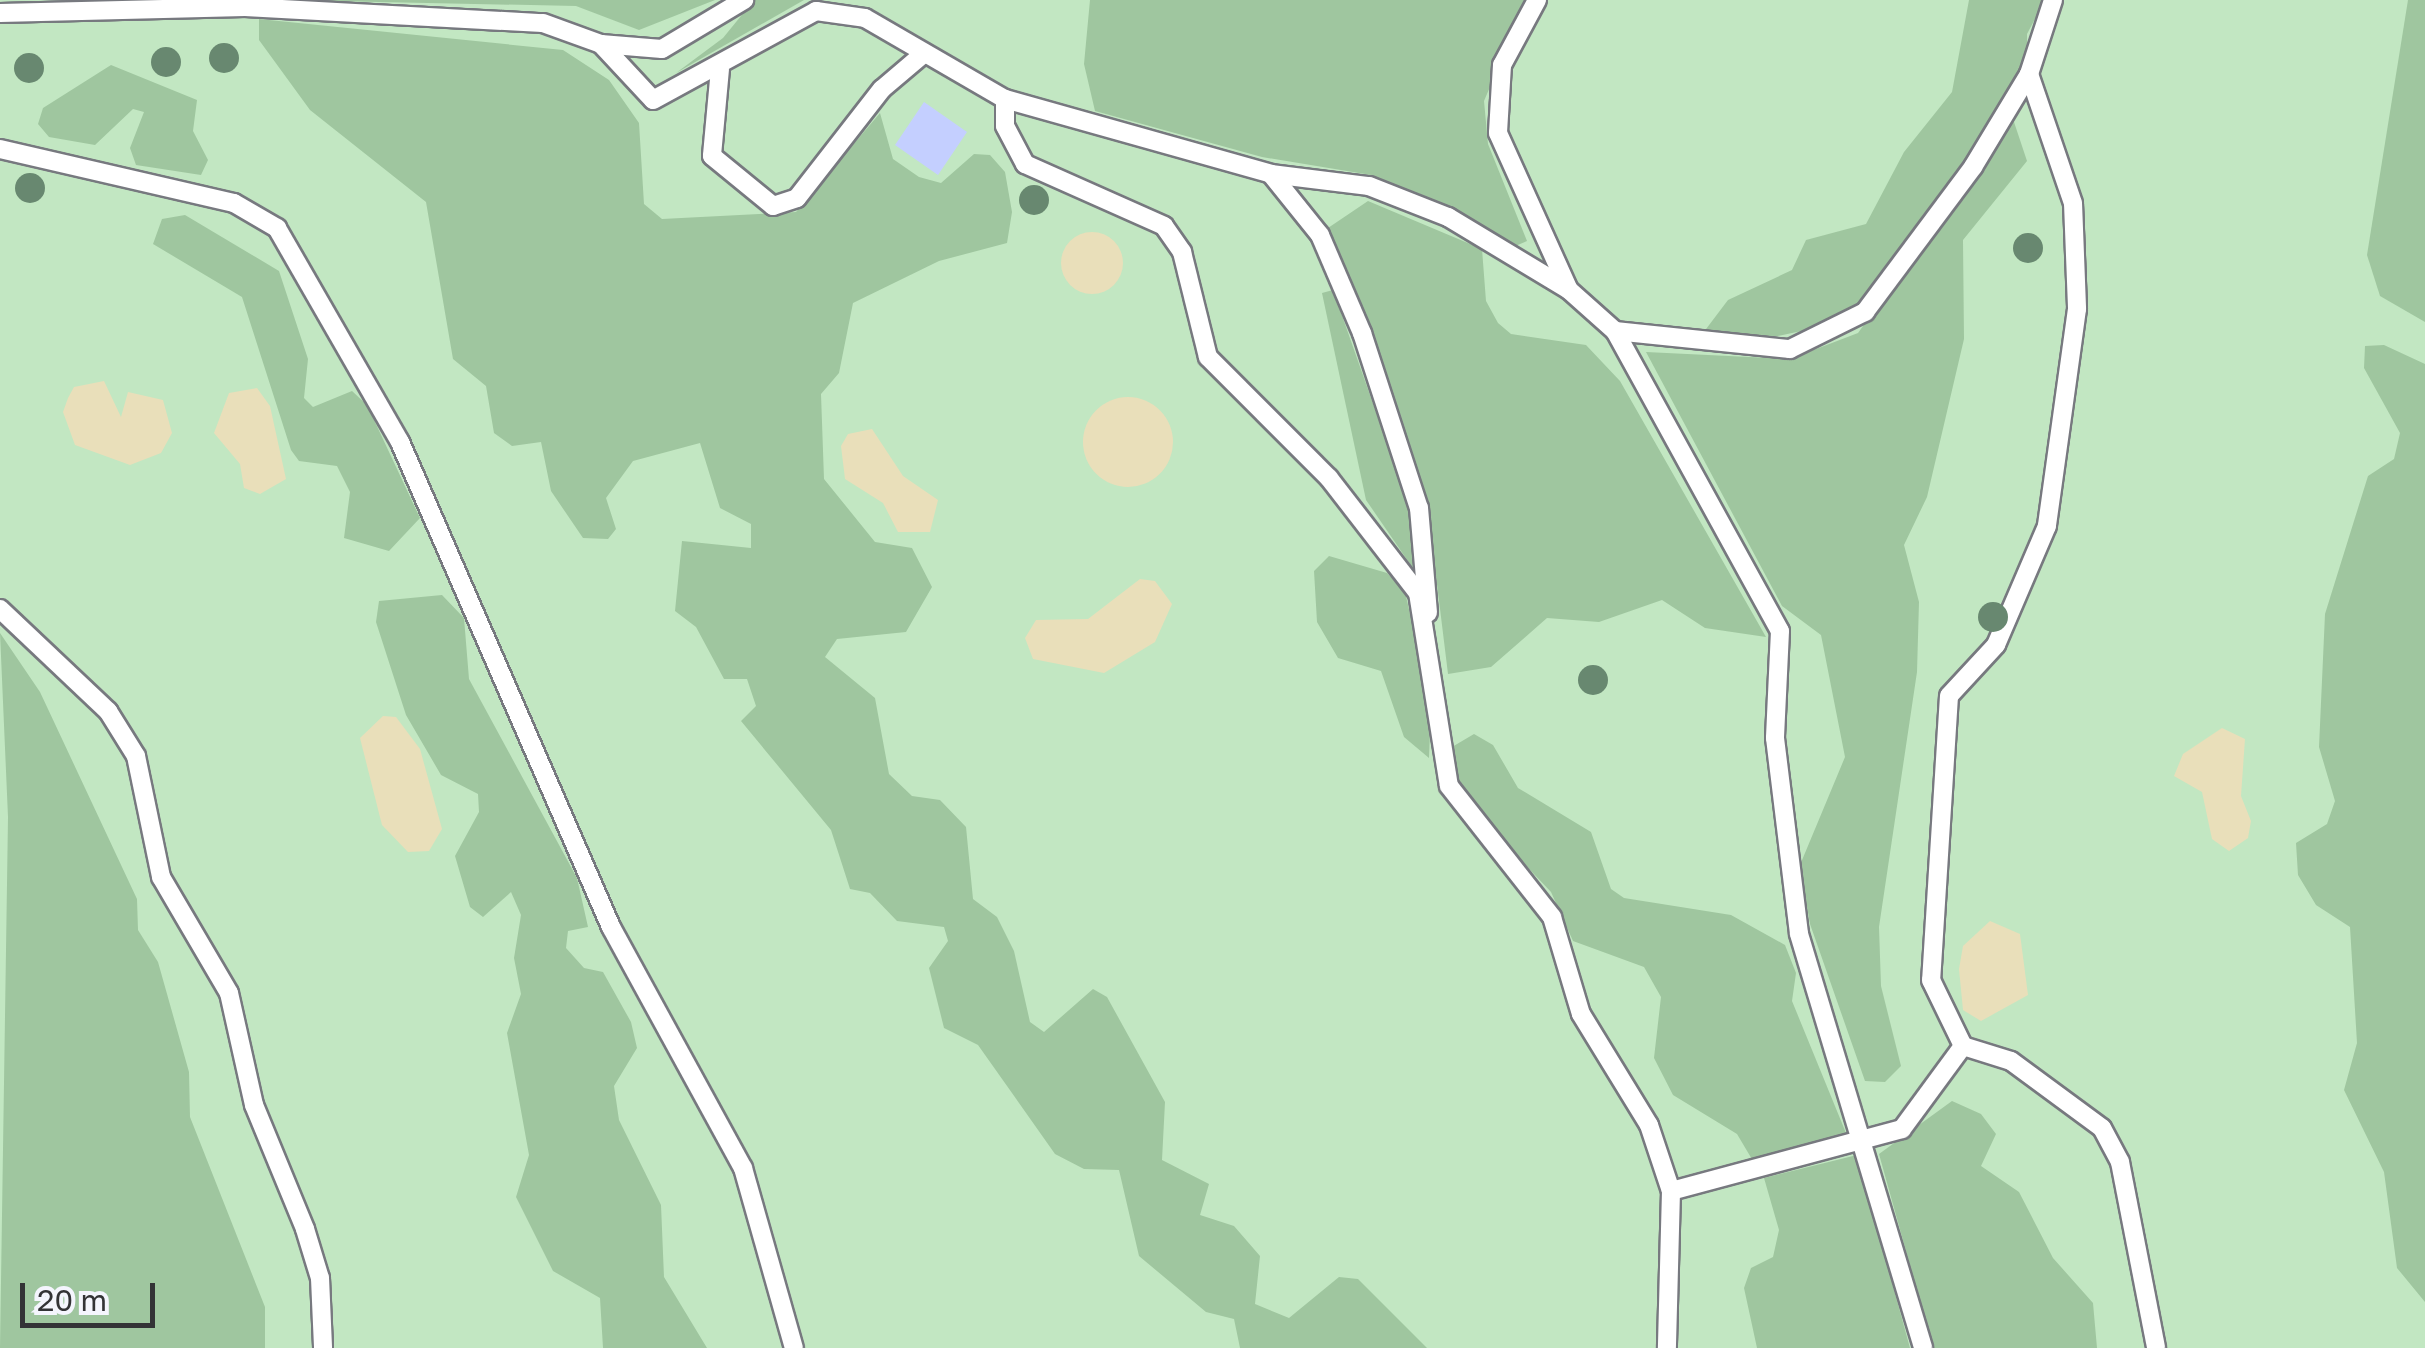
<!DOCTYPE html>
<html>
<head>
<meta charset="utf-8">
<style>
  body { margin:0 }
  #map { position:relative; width:2425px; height:1348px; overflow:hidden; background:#e6e8ef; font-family:"Golos Text",sans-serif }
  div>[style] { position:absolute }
  .green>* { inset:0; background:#c2e7c2 }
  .forest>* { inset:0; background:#9fc69f }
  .sand>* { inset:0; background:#e9dfba }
  .round { border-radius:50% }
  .building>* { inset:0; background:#c4cfff }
  .roads { filter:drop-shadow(2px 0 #77797f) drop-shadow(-2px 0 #77797f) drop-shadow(0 2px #77797f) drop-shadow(0 -2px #77797f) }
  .service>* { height:18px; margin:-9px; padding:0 9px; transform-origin:9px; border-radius:9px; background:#fff }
  .trees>* { width:30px; height:30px; margin:-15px; border-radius:50%; background:#688870 }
  span { translate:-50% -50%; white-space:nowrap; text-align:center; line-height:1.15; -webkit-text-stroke:9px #f4f5fd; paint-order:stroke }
  .scale { position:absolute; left:20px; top:1283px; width:135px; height:45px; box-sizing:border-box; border:5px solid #333336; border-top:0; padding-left:12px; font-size:30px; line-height:35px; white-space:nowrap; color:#333336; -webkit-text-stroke:8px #f4f5fd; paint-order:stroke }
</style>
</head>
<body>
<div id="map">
  <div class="green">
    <i style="clip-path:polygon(0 0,2425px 0,2425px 1348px,0 1348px)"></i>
  </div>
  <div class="forest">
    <i style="clip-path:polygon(285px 0,715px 0,639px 30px,576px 6px)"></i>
    <i style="clip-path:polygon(754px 0,804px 0,676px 73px,723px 38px)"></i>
    <i style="clip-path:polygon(1090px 0,1527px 0,1484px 101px,1488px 144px,1527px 241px,1513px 247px,1371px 175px,1262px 157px,1095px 111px,1084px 64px)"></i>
    <i style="clip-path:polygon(1969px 0,2045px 0,2027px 34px,2027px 66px,1949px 191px,1855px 307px,1825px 326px,1749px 342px,1700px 337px,1728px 300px,1792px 270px,1806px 240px,1866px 224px,1904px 152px,1952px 92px)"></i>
    <i style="clip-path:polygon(2408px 0,2425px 0,2425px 322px,2380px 296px,2367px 255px)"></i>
    <i style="clip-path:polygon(259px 19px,563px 50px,609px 80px,639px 123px,644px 204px,662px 219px,796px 212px,880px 113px,893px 159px,919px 177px,941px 183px,974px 154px,990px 155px,1005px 172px,1012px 212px,1007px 243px,939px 261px,853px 303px,839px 373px,821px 394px,824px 479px,875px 542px,912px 548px,932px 587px,906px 632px,837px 639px,825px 657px,875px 698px,889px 774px,912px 796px,940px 800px,966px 827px,973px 899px,997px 917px,1014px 951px,1030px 1022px,1044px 1032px,1093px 989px,1107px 997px,1165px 1102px,1162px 1160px,1209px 1184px,1200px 1215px,1234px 1226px,1260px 1256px,1255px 1304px,1289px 1318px,1339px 1277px,1358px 1279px,1427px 1348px,1240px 1348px,1234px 1319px,1206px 1312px,1139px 1256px,1119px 1170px,1084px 1169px,1055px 1154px,978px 1045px,944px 1028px,929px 968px,948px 941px,944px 927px,897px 921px,870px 893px,850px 889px,831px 830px,741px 721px,756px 706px,747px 679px,724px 679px,696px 627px,675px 611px,682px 541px,751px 548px,751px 524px,720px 508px,700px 443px,633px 461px,606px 498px,616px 529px,608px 539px,583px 538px,551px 491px,541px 442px,512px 446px,494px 433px,486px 386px,453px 359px,426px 202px,310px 110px,259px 40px)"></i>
    <i style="clip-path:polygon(111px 65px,197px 100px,193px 131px,208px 160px,201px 175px,136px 165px,130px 148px,144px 112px,133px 109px,95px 145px,49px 137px,38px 124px,43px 108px)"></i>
    <i style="clip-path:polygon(2013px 119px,2027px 161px,1963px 240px,1964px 339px,1927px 497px,1904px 545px,1919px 602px,1917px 672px,1879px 927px,1881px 986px,1901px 1066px,1885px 1082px,1865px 1081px,1810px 924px,1800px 865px,1845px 757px,1821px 635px,1782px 606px,1646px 352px,1790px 359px,1858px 333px)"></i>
    <i style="clip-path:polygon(1368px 201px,1482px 249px,1486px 301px,1498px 323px,1511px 334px,1586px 345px,1620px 381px,1766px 637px,1705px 628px,1662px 600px,1599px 622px,1547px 618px,1491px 667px,1448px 674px,1428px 511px,1328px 228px)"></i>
    <i style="clip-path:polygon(185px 215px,279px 271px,308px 359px,304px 398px,313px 407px,352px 391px,367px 405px,420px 518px,389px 551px,344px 538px,350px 492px,337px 466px,299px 461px,291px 450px,242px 297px,153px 244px,162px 219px)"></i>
    <i style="clip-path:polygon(1333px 290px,1408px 503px,1421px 580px,1366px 500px,1322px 293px)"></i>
    <i style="clip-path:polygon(2384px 345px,2425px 364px,2425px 1302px,2397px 1268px,2384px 1172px,2344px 1090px,2357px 1043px,2350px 927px,2316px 905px,2298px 875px,2296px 843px,2327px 824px,2335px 801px,2319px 747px,2325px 614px,2368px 476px,2394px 459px,2400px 433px,2364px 368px,2365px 346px)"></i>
    <i style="clip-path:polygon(1329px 556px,1387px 573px,1405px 592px,1431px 704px,1429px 758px,1404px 737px,1381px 671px,1338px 658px,1317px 622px,1314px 571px)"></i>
    <i style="clip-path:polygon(442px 595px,464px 618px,469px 679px,577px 878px,588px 927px,568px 931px,566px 948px,584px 968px,603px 972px,631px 1022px,637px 1048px,614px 1086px,619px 1120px,661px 1205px,664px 1277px,707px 1348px,603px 1348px,600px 1298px,553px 1271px,516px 1197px,529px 1155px,507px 1033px,521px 994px,514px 958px,521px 915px,511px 892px,483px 917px,470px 907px,455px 856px,479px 812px,478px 794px,441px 775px,406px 715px,376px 622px,379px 601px)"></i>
    <i style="clip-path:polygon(0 633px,40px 692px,137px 899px,138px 930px,158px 962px,189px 1072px,190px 1117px,265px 1307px,265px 1348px,0 1348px,8px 817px)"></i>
    <i style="clip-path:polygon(1474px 734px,1493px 745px,1518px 788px,1591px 832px,1611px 889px,1624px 898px,1731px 915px,1785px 945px,1796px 973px,1792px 1001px,1846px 1133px,1836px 1144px,1756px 1166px,1737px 1134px,1673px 1095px,1654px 1058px,1661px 997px,1644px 967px,1573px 941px,1551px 892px,1463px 799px,1452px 747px)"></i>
    <i style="clip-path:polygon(1952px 1101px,1981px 1114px,1996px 1134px,1981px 1166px,2019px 1192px,2053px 1258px,2093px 1303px,2097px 1348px,1933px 1348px,1879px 1154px)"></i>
    <i style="clip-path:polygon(1857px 1155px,1910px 1348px,1757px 1348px,1744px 1288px,1751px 1268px,1773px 1257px,1779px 1230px,1764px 1178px)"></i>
  </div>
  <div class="sand">
    <i class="round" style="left:1061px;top:232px;width:62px;height:62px"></i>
    <i style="clip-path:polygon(104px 381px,121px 417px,128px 392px,163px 400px,172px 433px,161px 453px,130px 465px,75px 445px,63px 412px,68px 398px,74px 387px)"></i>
    <i style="clip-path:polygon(257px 388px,270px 406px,286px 479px,260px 494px,244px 488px,240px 464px,214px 433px,229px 393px)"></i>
    <i class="round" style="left:1083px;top:397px;width:90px;height:90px"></i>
    <i style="clip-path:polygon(872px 429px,903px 476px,938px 500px,930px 532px,898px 532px,883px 503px,845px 479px,841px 446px,848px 434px)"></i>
    <i style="clip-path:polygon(1140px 579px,1155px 581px,1172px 604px,1155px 642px,1104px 673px,1033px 659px,1025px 638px,1036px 620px,1088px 619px)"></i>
    <i style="clip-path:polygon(383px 716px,396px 717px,420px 749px,442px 829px,429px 851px,408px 852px,382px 825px,360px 738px)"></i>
    <i style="clip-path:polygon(2222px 728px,2245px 739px,2241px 796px,2251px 821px,2248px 838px,2229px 851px,2212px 839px,2202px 792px,2174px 776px,2183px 754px)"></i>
    <i style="clip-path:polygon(1990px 921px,2020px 934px,2028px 995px,1981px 1021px,1963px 1010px,1959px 969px,1963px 946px)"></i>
  </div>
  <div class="building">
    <i style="clip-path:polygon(924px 102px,967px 132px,938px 175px,895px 145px)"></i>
  </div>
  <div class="roads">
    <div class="service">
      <i style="left:1537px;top:0;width:74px;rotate:118.3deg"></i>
      <i style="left:1502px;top:65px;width:68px;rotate:93.4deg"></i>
      <i style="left:1498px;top:133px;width:172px;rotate:65.7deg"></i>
      <i style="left:0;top:13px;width:245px;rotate:-1.4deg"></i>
      <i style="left:245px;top:7px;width:298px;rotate:3.1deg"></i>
      <i style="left:543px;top:23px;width:62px;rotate:19.9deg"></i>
      <i style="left:601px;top:44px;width:61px;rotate:4.7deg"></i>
      <i style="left:662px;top:49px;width:96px;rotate:-30.9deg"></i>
      <i style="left:601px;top:44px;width:76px;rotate:47.1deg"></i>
      <i style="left:653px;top:100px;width:186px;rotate:-28.6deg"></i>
      <i style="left:816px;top:11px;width:49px;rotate:8.1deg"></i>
      <i style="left:865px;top:18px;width:162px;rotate:30.1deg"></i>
      <i style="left:1005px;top:99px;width:276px;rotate:15.7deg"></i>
      <i style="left:1271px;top:174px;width:99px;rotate:7deg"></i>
      <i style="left:1369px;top:186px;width:85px;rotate:21.4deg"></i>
      <i style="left:1448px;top:217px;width:141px;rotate:31.1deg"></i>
      <i style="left:1569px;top:290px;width:62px;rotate:41.7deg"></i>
      <i style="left:1615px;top:331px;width:342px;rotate:61.2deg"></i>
      <i style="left:1780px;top:631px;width:107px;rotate:92.7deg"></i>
      <i style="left:1775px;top:738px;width:197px;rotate:83deg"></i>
      <i style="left:1799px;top:934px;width:432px;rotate:73.3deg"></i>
      <i style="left:720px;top:69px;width:87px;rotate:95.3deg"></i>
      <i style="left:712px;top:156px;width:79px;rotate:39.3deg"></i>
      <i style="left:773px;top:206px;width:25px;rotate:-18deg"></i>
      <i style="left:797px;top:198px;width:138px;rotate:-52.1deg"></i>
      <i style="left:882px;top:89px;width:52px;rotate:-40.4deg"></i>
      <i style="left:2029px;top:74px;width:136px;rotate:71.2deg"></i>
      <i style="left:2073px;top:203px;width:106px;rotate:87.8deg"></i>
      <i style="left:2077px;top:309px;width:219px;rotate:97.9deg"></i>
      <i style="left:2047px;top:526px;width:129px;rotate:113.2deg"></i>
      <i style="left:1996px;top:645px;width:69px;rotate:132.7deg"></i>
      <i style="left:1949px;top:696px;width:285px;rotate:93.6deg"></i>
      <i style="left:1931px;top:980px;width:73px;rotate:64.1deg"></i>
      <i style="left:1963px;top:1046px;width:50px;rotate:17.4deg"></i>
      <i style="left:2011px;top:1061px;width:113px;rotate:36.4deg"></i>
      <i style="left:2102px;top:1128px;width:38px;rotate:62deg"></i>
      <i style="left:2120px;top:1162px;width:189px;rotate:79deg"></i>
      <i style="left:1005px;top:99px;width:27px;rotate:90deg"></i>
      <i style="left:1005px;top:126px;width:43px;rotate:62.2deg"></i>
      <i style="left:1025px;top:164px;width:152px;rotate:24deg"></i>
      <i style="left:1164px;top:226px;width:32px;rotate:55deg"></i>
      <i style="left:1182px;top:252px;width:108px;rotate:76.1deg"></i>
      <i style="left:1208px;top:357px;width:171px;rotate:45deg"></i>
      <i style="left:1329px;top:478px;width:145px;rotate:52.3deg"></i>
      <i style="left:1418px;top:593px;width:195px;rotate:80.9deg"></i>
      <i style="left:1449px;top:786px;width:167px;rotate:51.8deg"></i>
      <i style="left:1552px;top:917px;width:101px;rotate:73.4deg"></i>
      <i style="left:1581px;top:1014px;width:130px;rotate:58.5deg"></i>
      <i style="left:1649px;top:1125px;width:70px;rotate:71.6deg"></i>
      <i style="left:1671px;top:1191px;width:157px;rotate:91.5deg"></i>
      <i style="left:0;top:149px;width:240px;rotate:13deg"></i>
      <i style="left:234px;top:203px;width:50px;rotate:30.2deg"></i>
      <i style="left:277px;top:228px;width:247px;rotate:60.1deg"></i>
      <i style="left:400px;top:442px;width:529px;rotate:66.49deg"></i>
      <i style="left:611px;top:927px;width:275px;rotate:61.3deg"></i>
      <i style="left:743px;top:1168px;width:187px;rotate:74.2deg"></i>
      <i style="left:1271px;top:174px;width:78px;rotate:51.2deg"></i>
      <i style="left:1320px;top:235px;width:107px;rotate:66.8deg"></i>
      <i style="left:1362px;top:333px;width:184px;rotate:72deg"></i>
      <i style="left:1419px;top:508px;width:105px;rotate:85.1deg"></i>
      <i style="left:1615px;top:331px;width:176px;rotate:5.9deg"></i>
      <i style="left:1790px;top:349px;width:84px;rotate:-26.3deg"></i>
      <i style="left:1865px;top:312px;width:181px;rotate:-53.3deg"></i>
      <i style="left:1973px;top:167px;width:109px;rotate:-58.9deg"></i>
      <i style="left:2029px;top:74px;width:78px;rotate:-72deg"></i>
      <i style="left:0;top:609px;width:149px;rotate:43.4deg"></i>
      <i style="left:108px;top:711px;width:53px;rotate:58.1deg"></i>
      <i style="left:136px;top:756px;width:124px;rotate:78.3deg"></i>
      <i style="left:161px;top:877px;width:134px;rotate:59.6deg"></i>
      <i style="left:229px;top:993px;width:115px;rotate:77.4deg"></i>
      <i style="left:254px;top:1105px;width:134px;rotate:67.6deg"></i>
      <i style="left:305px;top:1229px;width:51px;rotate:73deg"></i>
      <i style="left:320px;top:1278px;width:70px;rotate:87.5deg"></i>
      <i style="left:1671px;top:1191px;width:239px;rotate:-15deg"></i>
      <i style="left:1902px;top:1129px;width:103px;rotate:-53.7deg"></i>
    </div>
  </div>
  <div class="trees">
    <i style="left:224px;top:58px"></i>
    <i style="left:166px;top:62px"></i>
    <i style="left:29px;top:68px"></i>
    <i style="left:30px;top:188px"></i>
    <i style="left:1034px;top:200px"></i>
    <i style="left:2028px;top:248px"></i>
    <i style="left:1993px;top:617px"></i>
    <i style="left:1593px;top:680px"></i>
  </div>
  <div class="scale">20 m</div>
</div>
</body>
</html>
